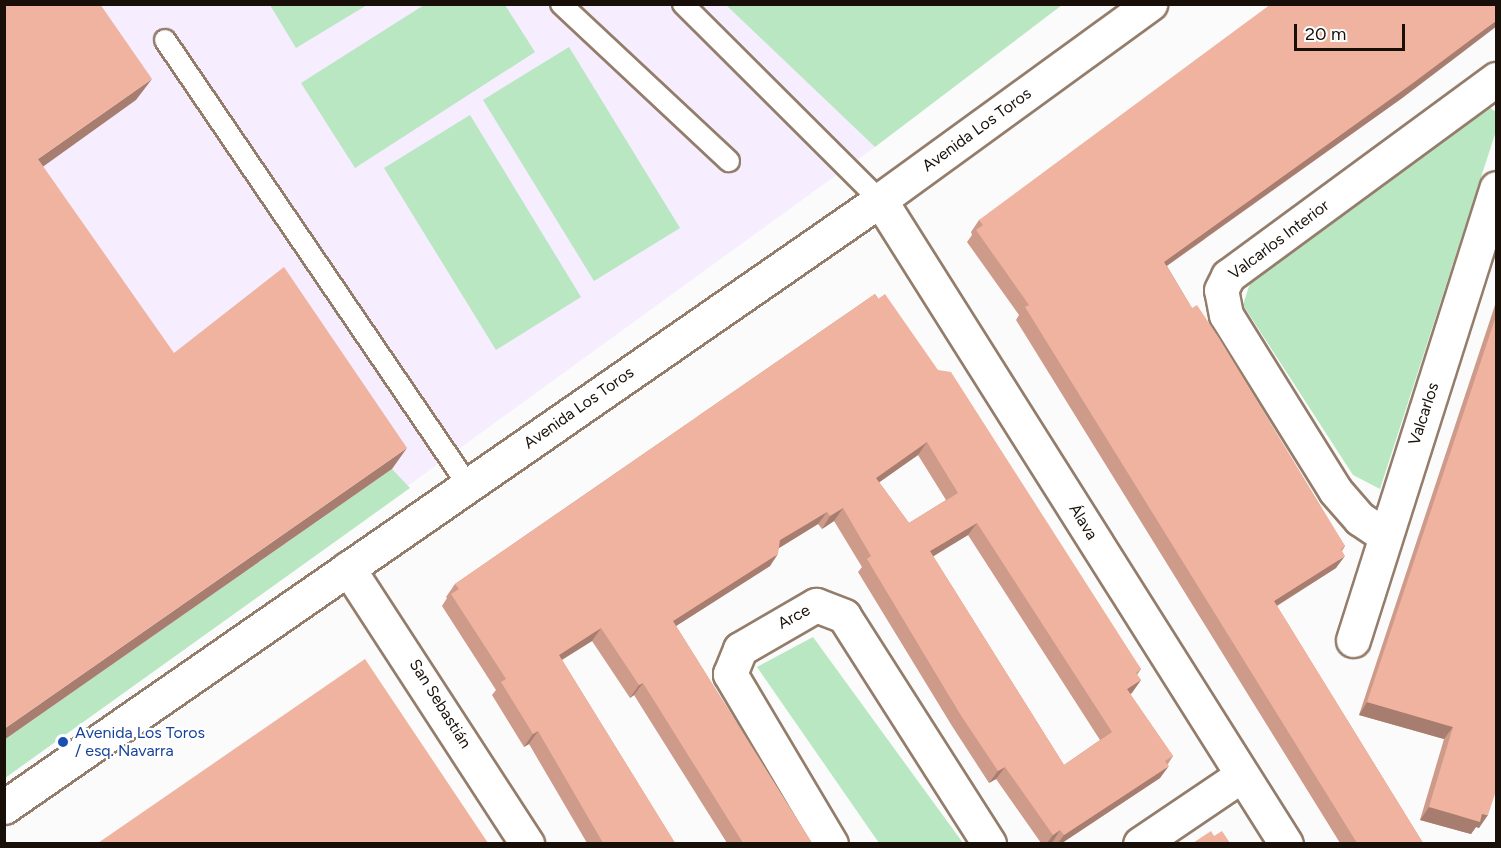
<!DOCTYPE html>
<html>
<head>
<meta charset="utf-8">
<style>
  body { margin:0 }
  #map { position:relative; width:1501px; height:848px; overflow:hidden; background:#fbfbfb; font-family:Figtree,sans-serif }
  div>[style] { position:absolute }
  .commercial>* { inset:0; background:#f6edfe }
  .green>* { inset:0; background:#b8e7c2 }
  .roads { filter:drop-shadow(2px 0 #947d6b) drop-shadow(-2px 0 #947d6b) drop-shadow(0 2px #947d6b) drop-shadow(0 -2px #947d6b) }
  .service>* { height:20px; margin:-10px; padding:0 10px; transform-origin:10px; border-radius:10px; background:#fff }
  .minor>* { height:33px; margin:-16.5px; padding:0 16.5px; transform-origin:16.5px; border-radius:16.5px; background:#fff }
  .secondary>* { height:33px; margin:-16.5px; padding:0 16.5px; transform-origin:16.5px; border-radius:16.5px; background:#fff }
  .wall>* { inset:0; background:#ce9a8a }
  .shaded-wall>* { inset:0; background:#a77d70 }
  .building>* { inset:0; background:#efb3a0 }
  .dots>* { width:16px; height:16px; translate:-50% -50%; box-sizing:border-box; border:3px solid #fff; border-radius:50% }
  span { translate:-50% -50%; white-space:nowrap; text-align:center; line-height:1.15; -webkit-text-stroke:4.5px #fff; paint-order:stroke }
  .street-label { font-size:16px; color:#170f08 }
  .transit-label { font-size:16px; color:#164399 }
  .left { translate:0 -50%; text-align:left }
  .frame { position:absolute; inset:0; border:6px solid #170f08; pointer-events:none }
  .scale { position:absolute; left:1294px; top:24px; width:111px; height:27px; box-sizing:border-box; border:3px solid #170f08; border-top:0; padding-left:8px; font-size:18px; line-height:21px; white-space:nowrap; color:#170f08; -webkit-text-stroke:4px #fff; paint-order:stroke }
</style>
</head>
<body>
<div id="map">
  <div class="commercial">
    <i style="clip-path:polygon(5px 5px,726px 5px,875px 147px,5px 778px)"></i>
  </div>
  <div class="green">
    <i style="clip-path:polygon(270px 5px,367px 5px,296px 48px)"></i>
    <i style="clip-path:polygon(424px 5px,505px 5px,535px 52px,355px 168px,301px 83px)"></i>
    <i style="clip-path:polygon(726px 5px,1062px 5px,875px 147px)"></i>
    <i style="clip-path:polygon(569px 47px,680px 228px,594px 281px,483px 100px)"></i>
    <i style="clip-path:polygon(1489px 107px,1496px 112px,1496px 131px,1380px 489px,1353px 475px,1243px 305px,1250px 283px)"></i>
    <i style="clip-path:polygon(470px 115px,581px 297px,496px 350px,384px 168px)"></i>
    <i style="clip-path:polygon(392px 469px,410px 488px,5px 778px,4px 740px)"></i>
    <i style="clip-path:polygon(813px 637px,963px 843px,879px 843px,757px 667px)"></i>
  </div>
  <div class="roads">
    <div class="service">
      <i style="left:561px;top:4px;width:230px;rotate:43.1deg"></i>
      <i style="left:683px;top:4px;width:278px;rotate:44.9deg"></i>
      <i style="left:165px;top:40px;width:538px;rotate:55.75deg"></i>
    </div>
    <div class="minor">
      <i style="left:880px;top:200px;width:761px;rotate:57.77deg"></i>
      <i style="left:1384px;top:535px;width:29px;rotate:-146deg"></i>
      <i style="left:1360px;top:519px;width:38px;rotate:-131deg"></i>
      <i style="left:1335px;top:490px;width:206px;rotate:-121.9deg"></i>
      <i style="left:1226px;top:315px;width:25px;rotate:-101deg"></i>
      <i style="left:1221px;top:290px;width:16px;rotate:-63deg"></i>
      <i style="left:1228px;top:276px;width:333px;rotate:-36.3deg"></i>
      <i style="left:348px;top:568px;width:329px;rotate:57deg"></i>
      <i style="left:1353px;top:640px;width:474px;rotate:-72.4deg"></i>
      <i style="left:831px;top:844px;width:198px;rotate:-120.7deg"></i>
      <i style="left:730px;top:674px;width:27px;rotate:-68deg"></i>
      <i style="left:740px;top:649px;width:88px;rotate:-30.1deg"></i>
      <i style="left:816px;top:605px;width:30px;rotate:21deg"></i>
      <i style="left:844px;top:616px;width:270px;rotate:57.5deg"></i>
      <i style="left:1140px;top:844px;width:123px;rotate:-34.1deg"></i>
    </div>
    <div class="secondary">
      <i style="left:4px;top:807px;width:1066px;rotate:-34.72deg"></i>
      <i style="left:880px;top:200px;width:334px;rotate:-36deg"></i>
    </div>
  </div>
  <div class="wall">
    <i style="clip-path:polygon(1405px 96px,1167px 266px,1192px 308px,1345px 546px,1342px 551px,1336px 568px,1277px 606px,1423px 843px,1340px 843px,1016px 320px,1019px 315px,967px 242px,972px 235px,971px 232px,979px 220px)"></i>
    <i style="clip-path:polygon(evenodd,875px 294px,1141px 669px,1137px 675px,1141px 680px,1130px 694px,1173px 756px,1168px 764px,1160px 778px,1062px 843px,1041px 843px,996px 779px,989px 783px,952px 726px,858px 572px,862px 567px,834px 521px,822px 529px,818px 524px,779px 548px,770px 566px,676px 626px,812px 843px,727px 843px,634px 695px,630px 698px,592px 641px,562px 660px,675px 843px,587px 843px,529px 744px,524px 747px,492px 695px,496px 690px,442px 606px,447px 598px,446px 597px,455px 584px,875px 294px,918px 455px,946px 500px,909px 523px,879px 482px,918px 455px,875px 294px,968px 535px,1100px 740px,1064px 765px,933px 556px,968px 535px)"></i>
    <i style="clip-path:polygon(1497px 299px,1497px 788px,1479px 828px,1476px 827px,1471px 834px,1420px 820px,1444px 739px,1359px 715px)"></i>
  </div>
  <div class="shaded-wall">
    <i style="clip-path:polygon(1497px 20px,1497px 26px,1405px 96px,1155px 274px,1164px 262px)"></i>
    <i style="clip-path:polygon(152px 79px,136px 100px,23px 181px,38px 159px)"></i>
    <i style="clip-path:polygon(927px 442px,918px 455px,867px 491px,876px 478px)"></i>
    <i style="clip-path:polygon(407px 448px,392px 469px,4px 740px,4px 729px)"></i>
    <i style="clip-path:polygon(843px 508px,834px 521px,822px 529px,830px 516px)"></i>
    <i style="clip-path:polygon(827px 512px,818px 524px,771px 553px,780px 540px)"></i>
    <i style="clip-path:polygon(977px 523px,968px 535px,921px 564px,930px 551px)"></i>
    <i style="clip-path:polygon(778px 554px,770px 566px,665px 633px,673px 621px)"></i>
    <i style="clip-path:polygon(1345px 556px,1336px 568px,1265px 613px,1274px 601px)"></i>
    <i style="clip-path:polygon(601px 628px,592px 641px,550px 667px,559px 655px)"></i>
    <i style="clip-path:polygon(1141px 680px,1132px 693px,1118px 702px,1127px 689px)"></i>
    <i style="clip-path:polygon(643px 683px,634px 695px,630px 698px,639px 685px)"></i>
    <i style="clip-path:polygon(1367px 702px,1453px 727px,1444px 739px,1359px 715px)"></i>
    <i style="clip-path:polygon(538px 731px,529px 744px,524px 747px,533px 734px)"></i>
    <i style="clip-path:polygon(1169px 766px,1160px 778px,1062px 843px,1058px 843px,1064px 835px)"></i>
    <i style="clip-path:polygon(1005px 767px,996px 779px,989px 783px,998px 771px)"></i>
    <i style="clip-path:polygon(1429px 807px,1482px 814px,1488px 815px,1479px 828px,1476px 827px,1471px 834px,1420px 820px)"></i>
    <i style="clip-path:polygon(1060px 830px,1052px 843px,1047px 843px,1053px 835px)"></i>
  </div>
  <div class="building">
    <i style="clip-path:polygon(4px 4px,100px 4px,152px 79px,38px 159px,174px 353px,284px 267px,407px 448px,4px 729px)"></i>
    <i style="clip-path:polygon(1271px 4px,1497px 4px,1497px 20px,1413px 83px,1164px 262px,1192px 308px,1197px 305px,1219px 338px,1345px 546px,1341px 549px,1345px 556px,1274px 601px,1423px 843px,1357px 843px,1025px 307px,1029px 305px,976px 230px,983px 225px,979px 220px)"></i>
    <i style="clip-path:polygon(evenodd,875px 294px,878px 299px,885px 294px,938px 370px,951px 372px,1141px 669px,1136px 673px,1141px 680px,1127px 689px,1173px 756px,1165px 761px,1169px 766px,1064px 835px,1060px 830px,1053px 835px,1005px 767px,998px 771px,960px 714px,867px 559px,871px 556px,843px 508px,830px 516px,827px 512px,780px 540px,778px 554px,673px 621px,812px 843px,743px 843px,643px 683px,639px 685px,601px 628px,559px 655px,675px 843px,603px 843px,538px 731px,533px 734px,501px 682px,506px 679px,451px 594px,459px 589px,455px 584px,875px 294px,927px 442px,958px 493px,909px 523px,876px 478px,927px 442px,875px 294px,977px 523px,1112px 732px,1064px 765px,930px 551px,977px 523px)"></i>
    <i style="clip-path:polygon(1497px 313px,1497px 788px,1488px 815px,1482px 814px,1480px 822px,1429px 807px,1453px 727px,1367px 702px)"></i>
    <i style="clip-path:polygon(365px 659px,488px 843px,98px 843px)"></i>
    <i style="clip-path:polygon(1211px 831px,1214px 836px,1222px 831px,1230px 843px,1193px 843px)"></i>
  </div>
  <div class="dots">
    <i style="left:63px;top:742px;background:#1a4fb4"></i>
  </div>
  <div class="street-label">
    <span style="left:977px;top:130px;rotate:-36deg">Avenida Los Toros</span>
    <span style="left:1279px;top:240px;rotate:-37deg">Valcarlos Interior</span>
    <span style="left:579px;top:408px;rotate:-35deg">Avenida Los Toros</span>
    <span style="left:1424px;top:414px;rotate:-72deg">Valcarlos</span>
    <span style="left:1083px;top:522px;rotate:58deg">Álava</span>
    <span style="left:794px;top:617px;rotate:-28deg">Arce</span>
    <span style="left:440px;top:704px;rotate:58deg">San Sebastián</span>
  </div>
  <div class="transit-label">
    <span class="left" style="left:75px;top:742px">Avenida Los Toros<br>/ esq. Navarra</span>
  </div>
  <div class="frame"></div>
  <div class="scale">20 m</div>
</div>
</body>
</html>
